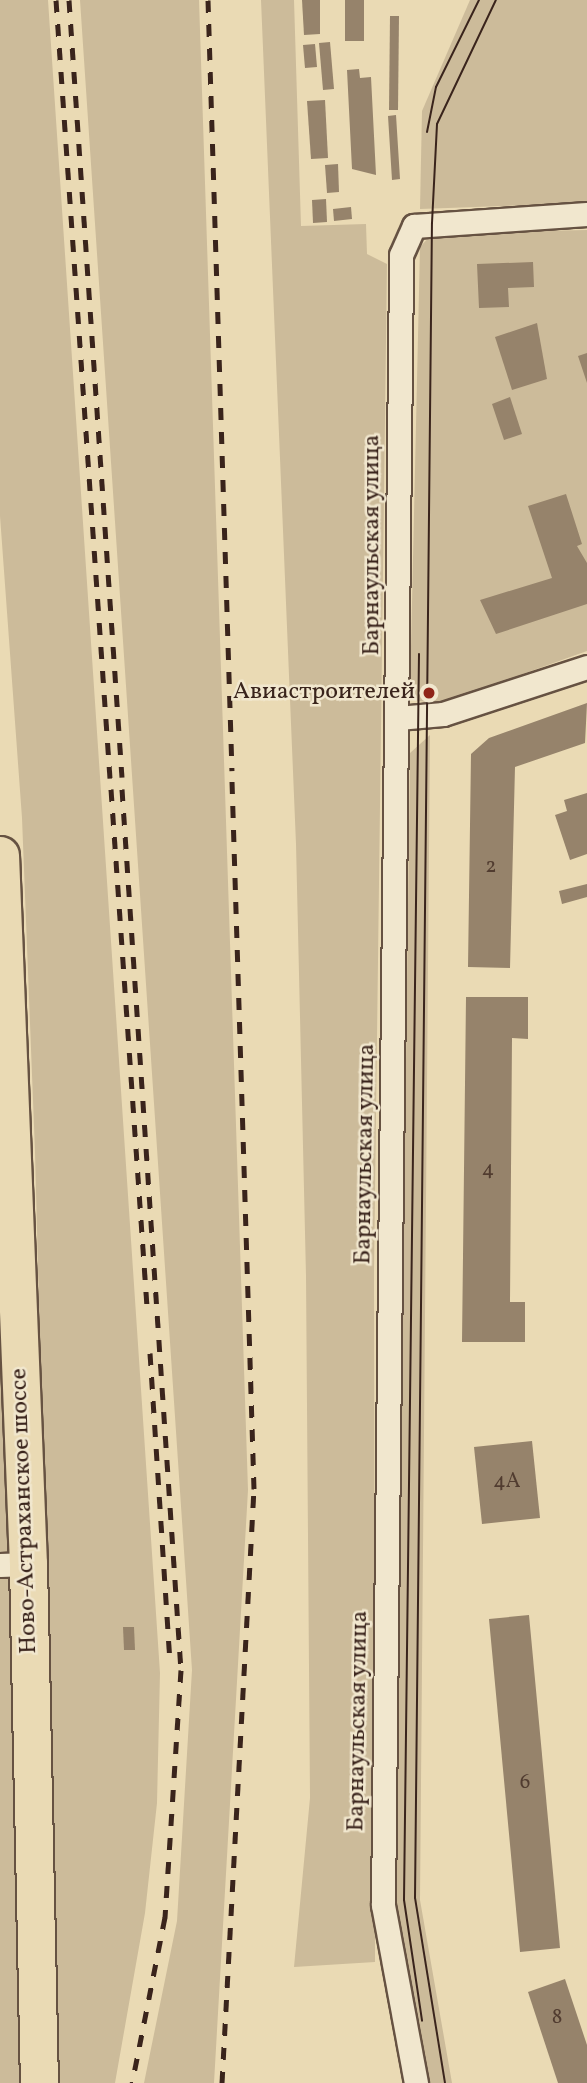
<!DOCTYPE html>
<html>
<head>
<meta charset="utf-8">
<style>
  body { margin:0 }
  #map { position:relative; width:587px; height:2083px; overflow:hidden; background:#eadab4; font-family:Vollkorn,serif }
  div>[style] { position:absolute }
  .green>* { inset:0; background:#ccbb9a }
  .building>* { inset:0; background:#96836b }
  .roads { filter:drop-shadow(2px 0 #665242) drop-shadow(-2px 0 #665242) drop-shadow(0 2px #665242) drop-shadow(0 -2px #665242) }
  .minor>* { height:23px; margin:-11.5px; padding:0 11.5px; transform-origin:11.5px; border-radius:11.5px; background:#f1e7ce }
  .primary>* { height:37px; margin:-18.5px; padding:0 18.5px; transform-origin:18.5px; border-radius:18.5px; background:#eadab4 }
  .tram>* { height:2px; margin:-1px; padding:0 1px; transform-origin:1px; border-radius:1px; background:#3a241c }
  .rail>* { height:5px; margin-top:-2.5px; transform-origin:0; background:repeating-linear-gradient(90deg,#3a241c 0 12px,transparent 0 24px) }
  .dots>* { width:19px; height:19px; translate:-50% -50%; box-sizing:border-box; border:4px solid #f1e7ce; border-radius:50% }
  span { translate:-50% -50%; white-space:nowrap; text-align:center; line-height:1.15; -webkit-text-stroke:5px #f1e7ce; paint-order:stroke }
  .number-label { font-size:21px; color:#513c30 }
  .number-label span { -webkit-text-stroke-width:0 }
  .street-label { font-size:24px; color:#3a241c }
  .poi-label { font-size:24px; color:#3a241c }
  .right { translate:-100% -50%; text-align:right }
</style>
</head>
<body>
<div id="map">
  <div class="green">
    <i style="clip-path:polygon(0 0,48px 0,160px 1673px,157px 1803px,145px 1913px,115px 2083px,59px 2083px,35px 1152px,22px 818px,0 516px)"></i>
    <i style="clip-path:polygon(80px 0,199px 0,248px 1490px,214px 2083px,144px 2083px,177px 1921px,192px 1670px)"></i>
    <i style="clip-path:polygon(261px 0,294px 0,301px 226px,366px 224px,367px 254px,387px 264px,374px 1271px,375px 1962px,294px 1967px,310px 1798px,306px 1276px,296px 844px)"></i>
    <i style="clip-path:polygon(470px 0,587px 0,587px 203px,420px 209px,422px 111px)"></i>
    <i style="clip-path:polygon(587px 230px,587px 651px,442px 703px,417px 701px,410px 692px,420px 247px,433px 233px)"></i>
    <i style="clip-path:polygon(430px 735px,420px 1900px,452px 2083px,427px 2083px,400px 1961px,395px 1905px,410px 753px)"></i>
    <i style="clip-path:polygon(0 1211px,25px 2083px,0 2083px)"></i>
  </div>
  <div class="building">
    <i style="clip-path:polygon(302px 0,320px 0,320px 34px,304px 35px)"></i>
    <i style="clip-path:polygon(345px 0,364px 0,364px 41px,345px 41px)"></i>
    <i style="clip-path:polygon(390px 16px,399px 16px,398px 110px,389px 110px)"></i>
    <i style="clip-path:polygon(330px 42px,334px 89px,323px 90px,319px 43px)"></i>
    <i style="clip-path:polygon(315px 44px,317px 67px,305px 68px,303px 45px)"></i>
    <i style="clip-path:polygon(359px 69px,360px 78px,371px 77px,376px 175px,352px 169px,347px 70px)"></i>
    <i style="clip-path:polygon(325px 100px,328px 158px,311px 159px,307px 101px)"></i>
    <i style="clip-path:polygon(396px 115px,400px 179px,392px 180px,388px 116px)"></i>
    <i style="clip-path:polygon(338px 164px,339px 192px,327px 193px,325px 165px)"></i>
    <i style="clip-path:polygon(326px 199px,327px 222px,313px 223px,312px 200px)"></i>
    <i style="clip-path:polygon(351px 207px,352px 219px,334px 221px,333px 209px)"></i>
    <i style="clip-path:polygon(533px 262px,534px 287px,508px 288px,509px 307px,479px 308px,477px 264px)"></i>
    <i style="clip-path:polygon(537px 323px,547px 379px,512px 390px,495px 337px)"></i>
    <i style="clip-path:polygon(587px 353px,587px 383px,578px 356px)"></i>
    <i style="clip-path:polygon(510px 397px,522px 434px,504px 440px,492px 404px)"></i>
    <i style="clip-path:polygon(566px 494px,582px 544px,577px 546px,587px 563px,587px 604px,496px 634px,480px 600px,552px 578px,528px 506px)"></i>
    <i style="clip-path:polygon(587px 703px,585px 743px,515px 767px,510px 968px,468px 967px,471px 754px,489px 738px)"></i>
    <i style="clip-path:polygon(587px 793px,587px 854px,570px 860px,555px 815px,567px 811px,564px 800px)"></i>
    <i style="clip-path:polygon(587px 884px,587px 897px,562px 904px,559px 891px)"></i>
    <i style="clip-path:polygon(466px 997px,528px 997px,528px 1039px,512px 1038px,510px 1302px,525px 1302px,525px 1342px,462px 1342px)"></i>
    <i style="clip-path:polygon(532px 1441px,540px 1518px,482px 1524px,474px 1447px)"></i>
    <i style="clip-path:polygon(529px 1615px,560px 1948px,520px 1952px,489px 1619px)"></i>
    <i style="clip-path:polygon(123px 1627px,134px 1627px,135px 1650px,124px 1650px)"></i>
    <i style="clip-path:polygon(565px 1979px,587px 2045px,587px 2083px,558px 2083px,528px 1992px)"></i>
  </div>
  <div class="roads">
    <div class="minor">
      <i style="left:398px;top:718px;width:45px;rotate:-5.1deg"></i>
      <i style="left:443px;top:714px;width:151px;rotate:-18.1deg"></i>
      <i style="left:0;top:1565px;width:28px;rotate:-2deg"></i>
      <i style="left:416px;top:2083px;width:181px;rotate:-100.5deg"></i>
      <i style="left:383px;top:1905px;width:1650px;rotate:-89.37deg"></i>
      <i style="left:401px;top:255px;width:32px;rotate:-66deg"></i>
      <i style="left:414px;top:226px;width:173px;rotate:-4deg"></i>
    </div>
    <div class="primary">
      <i style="left:0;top:855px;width:710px;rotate:87.74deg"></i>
      <i style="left:28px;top:1564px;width:519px;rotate:88.79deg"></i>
    </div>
  </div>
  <div class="tram">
    <i style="left:427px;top:132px;width:46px;rotate:-78.7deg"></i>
    <i style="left:436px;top:87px;width:97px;rotate:-63.7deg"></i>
    <i style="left:419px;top:654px;width:1246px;rotate:90.69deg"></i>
    <i style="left:404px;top:1900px;width:122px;rotate:81.5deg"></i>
    <i style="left:445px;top:2083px;width:187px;rotate:-99.2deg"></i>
    <i style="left:415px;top:1898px;width:1675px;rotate:-89.42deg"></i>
    <i style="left:432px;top:223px;width:99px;rotate:-87.1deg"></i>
    <i style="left:437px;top:124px;width:137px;rotate:-64.6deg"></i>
  </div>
  <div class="rail">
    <i style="left:56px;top:0;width:780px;rotate:86.03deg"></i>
    <i style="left:69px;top:0;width:779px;rotate:86.1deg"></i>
    <i style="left:208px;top:0;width:771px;rotate:88.22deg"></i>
    <i style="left:111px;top:789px;width:519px;rotate:86.02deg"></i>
    <i style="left:122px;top:789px;width:883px;rotate:86.17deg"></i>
    <i style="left:181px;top:1670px;width:248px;rotate:93.7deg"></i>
    <i style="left:165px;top:1917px;width:169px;rotate:101.2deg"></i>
    <i style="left:150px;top:1353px;width:312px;rotate:86.3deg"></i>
    <i style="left:222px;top:2083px;width:595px;rotate:-86.92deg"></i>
    <i style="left:254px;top:1489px;width:708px;rotate:-91.78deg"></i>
  </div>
  <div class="dots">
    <i style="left:429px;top:693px;background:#8f2418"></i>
  </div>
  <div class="number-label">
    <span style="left:491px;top:867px">2</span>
    <span style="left:488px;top:1170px">4</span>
    <span style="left:507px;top:1482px">4А</span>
    <span style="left:525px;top:1783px">6</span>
    <span style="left:557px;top:2018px">8</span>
  </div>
  <div class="street-label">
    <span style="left:373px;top:545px;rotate:-90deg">Барнаульская улица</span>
    <span style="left:366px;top:1154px;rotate:-89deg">Барнаульская улица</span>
    <span style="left:25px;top:1511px;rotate:-92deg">Ново-Астраханское шоссе</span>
    <span style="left:359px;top:1721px;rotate:-89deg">Барнаульская улица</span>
  </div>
  <div class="poi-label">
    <span class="right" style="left:415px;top:693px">Авиастроителей</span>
  </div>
</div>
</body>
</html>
